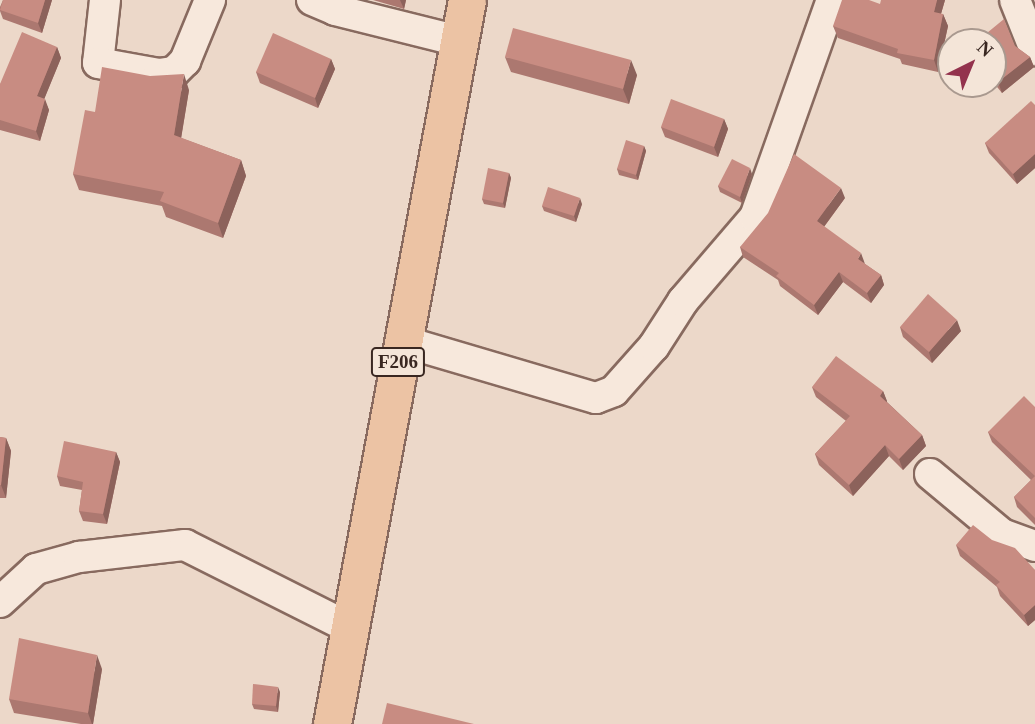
<!DOCTYPE html>
<html>
<head>
<meta charset="utf-8">
<style>
  body { margin:0 }
  #map { position:relative; width:1035px; height:724px; overflow:hidden; background:#ecd8c9; font-family:"Times New Roman",serif }
  div>[style] { position:absolute }
  .roads { filter:drop-shadow(2px 0 #886a5f) drop-shadow(-2px 0 #886a5f) drop-shadow(0 2px #886a5f) drop-shadow(0 -2px #886a5f) }
  .minor>* { height:30px; margin:-15px; padding:0 15px; transform-origin:15px; border-radius:15px; background:#f7e8dc }
  .major>* { height:37px; margin:-18.5px; padding:0 18.5px; transform-origin:18.5px; border-radius:18.5px; background:#ecc3a4 }
  .wall>* { inset:0; background:#ac7870 }
  .shaded-wall>* { inset:0; background:#8c625b }
  .building>* { inset:0; background:#c88c82 }
  span { translate:-50% -50%; white-space:nowrap; text-align:center; line-height:1.15; -webkit-text-stroke:7px #f4e5d8; paint-order:stroke }
  .shield-label span { padding:2px 5px; background:#f4e5d8; border:2px solid; border-radius:5px; -webkit-text-stroke-width:0 }
  .shield-label { font-size:19px; color:#392721; font-weight:700 }
  .north { position:absolute; left:937px; top:28px; width:70px; height:70px; box-sizing:border-box; background:#f4e5d8; border:2px solid #a9998f; border-radius:50%; rotate:43deg; font-size:19px; font-weight:700; line-height:28px; text-align:center; color:#392721 }
  .north::after { content:''; display:block; margin:auto; width:24px; height:32px; background:#93324d; clip-path:polygon(50% 0,100% 100%,50% 72%,0 100%) }
</style>
</head>
<body>
<div id="map">
  <div class="roads">
    <div class="minor">
      <i style="left:105px;top:0;width:63px;rotate:96.3deg"></i>
      <i style="left:98px;top:63px;width:62px;rotate:10.2deg"></i>
      <i style="left:159px;top:74px;width:15px;rotate:-8deg"></i>
      <i style="left:174px;top:72px;width:16px;rotate:-45deg"></i>
      <i style="left:185px;top:61px;width:66px;rotate:-67.7deg"></i>
      <i style="left:312px;top:0;width:25px;rotate:23deg"></i>
      <i style="left:335px;top:10px;width:128px;rotate:14deg"></i>
      <i style="left:1015px;top:0;width:54px;rotate:68.2deg"></i>
      <i style="left:402px;top:341px;width:202px;rotate:16.4deg"></i>
      <i style="left:596px;top:398px;width:19px;rotate:-21deg"></i>
      <i style="left:614px;top:391px;width:60px;rotate:-48.4deg"></i>
      <i style="left:654px;top:346px;width:54px;rotate:-57.2deg"></i>
      <i style="left:683px;top:301px;width:111px;rotate:-49.4deg"></i>
      <i style="left:755px;top:217px;width:230px;rotate:-70.5deg"></i>
      <i style="left:930px;top:474px;width:94px;rotate:39.8deg"></i>
      <i style="left:1002px;top:534px;width:35px;rotate:20deg"></i>
      <i style="left:0;top:602px;width:49px;rotate:-42.5deg"></i>
      <i style="left:36px;top:569px;width:45px;rotate:-15.6deg"></i>
      <i style="left:79px;top:557px;width:107px;rotate:-6.5deg"></i>
      <i style="left:185px;top:545px;width:185px;rotate:26.7deg"></i>
    </div>
    <div class="major">
      <i style="left:332px;top:724px;width:736px;rotate:-79.44deg"></i>
    </div>
  </div>
  <div class="wall">
    <i style="clip-path:polygon(3px 0,52px 0,42px 33px,3px 19px,0 11px,0 7px)"></i>
    <i style="clip-path:polygon(373px 0,406px 0,404px 9px)"></i>
    <i style="clip-path:polygon(945px 0,941px 14px,943px 14px,948px 26px,938px 72px,902px 64px,900px 59px,838px 38px,833px 26px,880px 4px)"></i>
    <i style="clip-path:polygon(993px 42px,1015px 46px,1030px 57px,1034px 67px,1002px 93px,993px 82px)"></i>
    <i style="clip-path:polygon(57px 47px,61px 58px,44px 99px,49px 110px,40px 141px,0 130px,0 84px)"></i>
    <i style="clip-path:polygon(505px 57px,637px 75px,629px 104px,511px 72px)"></i>
    <i style="clip-path:polygon(331px 59px,335px 69px,318px 108px,260px 83px,256px 72px)"></i>
    <i style="clip-path:polygon(189px 90px,181px 138px,241px 160px,246px 176px,223px 238px,166px 217px,162px 206px,79px 190px,73px 174px,95px 112px)"></i>
    <i style="clip-path:polygon(1035px 105px,1035px 168px,1017px 184px,989px 153px,985px 143px)"></i>
    <i style="clip-path:polygon(724px 119px,728px 129px,718px 157px,665px 137px,661px 127px)"></i>
    <i style="clip-path:polygon(644px 146px,646px 151px,638px 180px,619px 175px,617px 169px)"></i>
    <i style="clip-path:polygon(509px 173px,511px 178px,505px 208px,484px 204px,482px 199px)"></i>
    <i style="clip-path:polygon(752px 174px,742px 203px,720px 192px,718px 186px)"></i>
    <i style="clip-path:polygon(845px 198px,824px 227px,865px 264px,881px 275px,884px 285px,871px 303px,843px 282px,818px 315px,780px 286px,778px 280px,743px 257px,740px 247px)"></i>
    <i style="clip-path:polygon(582px 204px,576px 222px,544px 211px,542px 206px)"></i>
    <i style="clip-path:polygon(900px 327px,961px 331px,932px 363px,903px 337px)"></i>
    <i style="clip-path:polygon(812px 387px,883px 391px,887px 402px,922px 435px,926px 446px,903px 470px,889px 456px,853px 496px,819px 465px,815px 454px,846px 421px,816px 397px)"></i>
    <i style="clip-path:polygon(1035px 407px,1035px 525px,1017px 507px,1014px 497px,1031px 480px,992px 442px,988px 432px)"></i>
    <i style="clip-path:polygon(0 437px,6px 438px,11px 451px,6px 498px,0 498px)"></i>
    <i style="clip-path:polygon(116px 452px,120px 462px,107px 524px,83px 521px,79px 511px,82px 490px,60px 486px,57px 476px)"></i>
    <i style="clip-path:polygon(956px 545px,1035px 570px,1035px 620px,1028px 626px,1000px 596px,997px 587px,960px 556px)"></i>
    <i style="clip-path:polygon(102px 669px,93px 724px,81px 724px,14px 713px,9px 699px)"></i>
    <i style="clip-path:polygon(280px 692px,278px 712px,254px 709px,252px 704px)"></i>
  </div>
  <div class="shaded-wall">
    <i style="clip-path:polygon(45px 0,52px 0,42px 33px,38px 23px)"></i>
    <i style="clip-path:polygon(400px 0,406px 0,404px 9px)"></i>
    <i style="clip-path:polygon(937px 0,945px 0,938px 24px,934px 12px)"></i>
    <i style="clip-path:polygon(943px 14px,948px 26px,938px 72px,934px 60px)"></i>
    <i style="clip-path:polygon(57px 47px,61px 58px,41px 107px,37px 96px)"></i>
    <i style="clip-path:polygon(1030px 57px,1034px 67px,1002px 93px,998px 82px)"></i>
    <i style="clip-path:polygon(331px 59px,335px 69px,318px 108px,315px 98px)"></i>
    <i style="clip-path:polygon(631px 60px,637px 75px,629px 104px,623px 89px)"></i>
    <i style="clip-path:polygon(184px 74px,189px 90px,179px 151px,174px 135px)"></i>
    <i style="clip-path:polygon(45px 99px,49px 110px,40px 141px,36px 131px)"></i>
    <i style="clip-path:polygon(724px 119px,728px 129px,718px 157px,714px 147px)"></i>
    <i style="clip-path:polygon(644px 146px,646px 151px,638px 180px,636px 175px)"></i>
    <i style="clip-path:polygon(1035px 154px,1035px 168px,1017px 184px,1013px 174px)"></i>
    <i style="clip-path:polygon(241px 160px,246px 176px,223px 238px,218px 223px)"></i>
    <i style="clip-path:polygon(750px 168px,752px 174px,742px 203px,740px 197px)"></i>
    <i style="clip-path:polygon(509px 173px,511px 178px,505px 208px,503px 203px)"></i>
    <i style="clip-path:polygon(841px 188px,845px 198px,820px 232px,817px 221px)"></i>
    <i style="clip-path:polygon(580px 198px,582px 204px,576px 222px,574px 216px)"></i>
    <i style="clip-path:polygon(861px 253px,865px 264px,858px 259px)"></i>
    <i style="clip-path:polygon(839px 272px,843px 282px,818px 315px,814px 305px)"></i>
    <i style="clip-path:polygon(881px 275px,884px 285px,871px 303px,867px 293px)"></i>
    <i style="clip-path:polygon(957px 320px,961px 331px,932px 363px,929px 352px)"></i>
    <i style="clip-path:polygon(883px 391px,887px 401px,884px 407px,880px 396px)"></i>
    <i style="clip-path:polygon(922px 435px,926px 446px,903px 470px,899px 459px)"></i>
    <i style="clip-path:polygon(6px 438px,11px 451px,6px 498px,1px 485px)"></i>
    <i style="clip-path:polygon(885px 445px,889px 456px,853px 496px,849px 485px)"></i>
    <i style="clip-path:polygon(116px 452px,120px 462px,107px 524px,103px 514px)"></i>
    <i style="clip-path:polygon(1035px 605px,1035px 620px,1028px 626px,1024px 615px)"></i>
    <i style="clip-path:polygon(97px 655px,102px 669px,93px 724px,92px 724px,88px 713px)"></i>
    <i style="clip-path:polygon(278px 687px,280px 692px,278px 712px,276px 706px)"></i>
  </div>
  <div class="building">
    <i style="clip-path:polygon(3px 0,45px 0,38px 23px,0 10px)"></i>
    <i style="clip-path:polygon(842px 0,869px 0,880px 4px,881px 0,937px 0,934px 12px,943px 14px,934px 60px,897px 53px,898px 49px,833px 26px)"></i>
    <i style="clip-path:polygon(1004px 19px,1015px 46px,1030px 57px,998px 82px,993px 76px,993px 42px,976px 42px)"></i>
    <i style="clip-path:polygon(513px 28px,631px 60px,623px 89px,505px 57px)"></i>
    <i style="clip-path:polygon(22px 32px,57px 47px,37px 96px,45px 99px,36px 131px,0 120px,0 84px)"></i>
    <i style="clip-path:polygon(273px 33px,331px 59px,315px 98px,256px 72px)"></i>
    <i style="clip-path:polygon(102px 67px,150px 76px,184px 74px,174px 135px,241px 160px,218px 223px,160px 201px,164px 192px,73px 174px,85px 110px,95px 112px)"></i>
    <i style="clip-path:polygon(671px 99px,724px 119px,714px 147px,661px 127px)"></i>
    <i style="clip-path:polygon(1031px 101px,1035px 105px,1035px 154px,1013px 174px,985px 143px)"></i>
    <i style="clip-path:polygon(626px 140px,644px 146px,636px 175px,617px 169px)"></i>
    <i style="clip-path:polygon(794px 154px,841px 188px,817px 221px,861px 253px,858px 259px,881px 275px,867px 293px,839px 272px,814px 305px,776px 276px,779px 273px,740px 247px,768px 213px)"></i>
    <i style="clip-path:polygon(732px 159px,750px 168px,740px 197px,718px 186px)"></i>
    <i style="clip-path:polygon(488px 168px,509px 173px,503px 203px,482px 199px)"></i>
    <i style="clip-path:polygon(548px 187px,580px 198px,574px 216px,542px 206px)"></i>
    <i style="clip-path:polygon(928px 294px,957px 320px,929px 352px,900px 327px)"></i>
    <i style="clip-path:polygon(836px 356px,883px 391px,880px 396px,922px 435px,899px 459px,885px 445px,849px 485px,815px 454px,850px 416px,812px 387px)"></i>
    <i style="clip-path:polygon(1024px 396px,1035px 407px,1035px 518px,1014px 497px,1035px 476px,988px 432px)"></i>
    <i style="clip-path:polygon(0 437px,6px 438px,1px 485px,0 485px)"></i>
    <i style="clip-path:polygon(64px 441px,116px 452px,103px 514px,79px 511px,83px 482px,57px 476px)"></i>
    <i style="clip-path:polygon(973px 525px,992px 540px,1015px 548px,1035px 570px,1035px 605px,1024px 615px,996px 585px,1000px 582px,956px 545px)"></i>
    <i style="clip-path:polygon(19px 638px,97px 655px,88px 713px,9px 699px)"></i>
    <i style="clip-path:polygon(253px 684px,278px 687px,276px 706px,252px 704px)"></i>
    <i style="clip-path:polygon(387px 703px,474px 724px,382px 724px)"></i>
  </div>
  <div class="shield-label">
    <span style="left:398px;top:362px">F206</span>
  </div>
  <div class="north">N</div>
</div>
</body>
</html>
